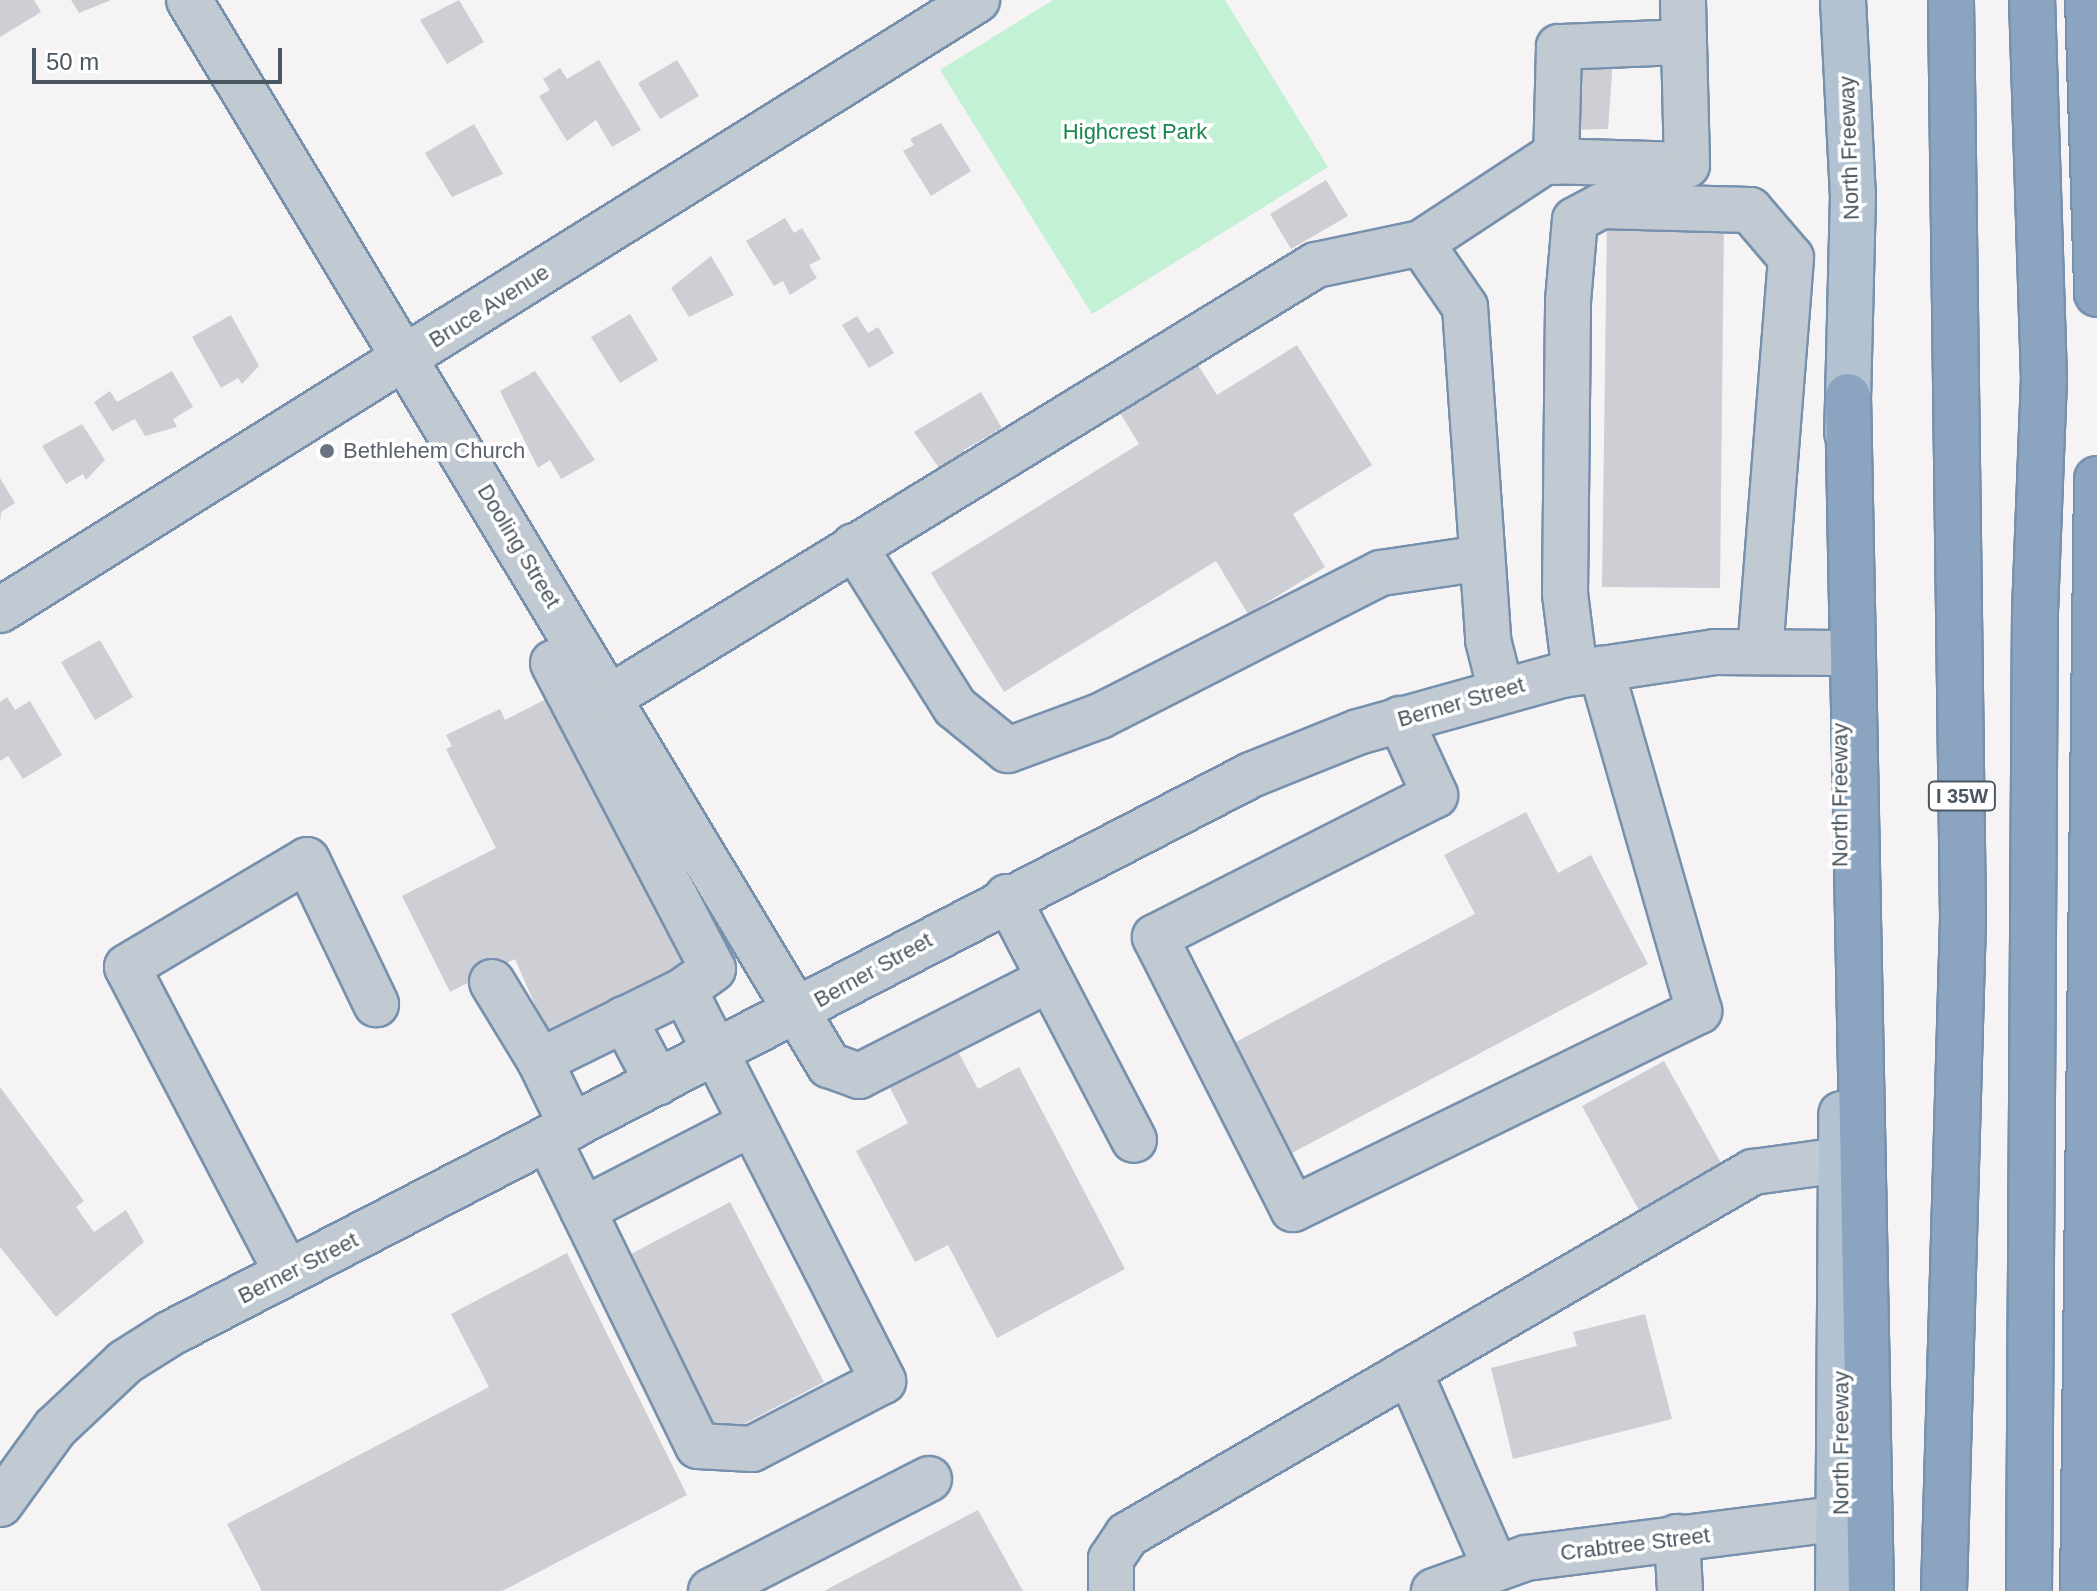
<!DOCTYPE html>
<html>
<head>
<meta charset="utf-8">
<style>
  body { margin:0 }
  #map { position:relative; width:2097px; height:1591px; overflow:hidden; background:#f5f3f3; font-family:Arial,sans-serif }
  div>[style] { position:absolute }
  .green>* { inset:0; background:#c3f1d5 }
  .building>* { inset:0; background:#cdcfd5 }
  .roads { filter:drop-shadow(2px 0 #7690ad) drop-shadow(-2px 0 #7690ad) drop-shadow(0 2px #7690ad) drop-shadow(0 -2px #7690ad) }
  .minor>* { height:44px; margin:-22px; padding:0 22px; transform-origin:22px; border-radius:22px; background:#c1cad2 }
  .major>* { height:44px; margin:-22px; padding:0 22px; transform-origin:22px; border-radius:22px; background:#b3c2d1 }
  .highway>* { height:44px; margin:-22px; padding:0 22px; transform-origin:22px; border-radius:22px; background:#8ba5c1 }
  .dots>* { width:22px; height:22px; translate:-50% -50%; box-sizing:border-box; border:4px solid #fff; border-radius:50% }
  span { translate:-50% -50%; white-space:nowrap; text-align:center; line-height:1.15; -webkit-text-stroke:7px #fff; paint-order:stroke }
  .shield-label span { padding:2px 6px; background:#fff; border:2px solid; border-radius:6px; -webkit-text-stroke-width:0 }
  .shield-label { font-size:20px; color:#4a5661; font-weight:700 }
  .park-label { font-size:22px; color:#17864f }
  .street-label { font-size:22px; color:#4a5661 }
  .worship-label { font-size:22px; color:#5b616d }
  .left { translate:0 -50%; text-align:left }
  .scale { position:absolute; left:32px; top:48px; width:250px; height:36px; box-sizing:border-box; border:4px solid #4a5661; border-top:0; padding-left:10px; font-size:24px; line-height:28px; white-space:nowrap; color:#4a5661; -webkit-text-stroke:6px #fff; paint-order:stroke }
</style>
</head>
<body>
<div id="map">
  <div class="green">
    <i style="clip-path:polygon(1053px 0,1225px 0,1328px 167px,1092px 314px,940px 70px)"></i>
  </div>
  <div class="building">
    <i style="clip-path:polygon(0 0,34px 0,41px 12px,0 37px)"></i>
    <i style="clip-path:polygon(71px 0,111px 0,79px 13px)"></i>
    <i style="clip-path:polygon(459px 0,484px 42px,447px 64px,420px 20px)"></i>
    <i style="clip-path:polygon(599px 60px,641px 130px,612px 147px,596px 120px,567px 141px,539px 96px,550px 90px,543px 79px,560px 68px,567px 79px)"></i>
    <i style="clip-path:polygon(677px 60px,699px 96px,660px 119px,638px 83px)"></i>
    <i style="clip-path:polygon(1613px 60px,1608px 129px,1567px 130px,1566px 61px)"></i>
    <i style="clip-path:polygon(941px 123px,971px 171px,931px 196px,903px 151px,914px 145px,910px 139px)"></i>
    <i style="clip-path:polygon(474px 124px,503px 174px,452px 197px,425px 153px)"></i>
    <i style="clip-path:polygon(1326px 180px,1348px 216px,1291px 249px,1270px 214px)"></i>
    <i style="clip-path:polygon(785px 218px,794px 233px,802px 228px,821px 259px,809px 265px,817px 278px,790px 295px,783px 281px,774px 286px,746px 241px)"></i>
    <i style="clip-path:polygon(1607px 219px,1724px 221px,1720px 588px,1602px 587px)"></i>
    <i style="clip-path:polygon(711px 256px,734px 295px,689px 317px,671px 288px)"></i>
    <i style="clip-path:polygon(630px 314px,658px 360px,620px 383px,591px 337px)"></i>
    <i style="clip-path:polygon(231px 315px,259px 366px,242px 384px,238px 378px,221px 388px,192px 337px)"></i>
    <i style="clip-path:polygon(857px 316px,868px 333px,878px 327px,894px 353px,869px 368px,842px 325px)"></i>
    <i style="clip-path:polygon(1297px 345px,1372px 465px,1293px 514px,1325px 567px,1248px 614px,1216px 561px,1004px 692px,931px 573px,1139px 444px,1120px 413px,1198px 365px,1217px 395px)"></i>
    <i style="clip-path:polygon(172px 371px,193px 407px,173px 419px,177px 427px,145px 436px,135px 419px,112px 431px,94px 402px,110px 391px,117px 402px)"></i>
    <i style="clip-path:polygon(535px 371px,595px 460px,561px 479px,550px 460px,538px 468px,500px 391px)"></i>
    <i style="clip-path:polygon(981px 392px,1002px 428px,964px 450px,971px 462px,946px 478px,914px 432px)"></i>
    <i style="clip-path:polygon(82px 424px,105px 460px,86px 480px,83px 474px,66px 484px,42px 446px)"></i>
    <i style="clip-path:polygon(0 478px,15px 503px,1px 512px,0 523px)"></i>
    <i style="clip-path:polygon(100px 640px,133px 697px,95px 720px,61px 662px)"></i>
    <i style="clip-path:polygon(7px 697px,15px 710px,30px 701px,62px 755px,23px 779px,8px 756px,0 761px,0 702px)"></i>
    <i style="clip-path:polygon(550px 697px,688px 970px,550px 1039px,515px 959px,450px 992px,402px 896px,496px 848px,446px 749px,452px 746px,446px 735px,500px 709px,505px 720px)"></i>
    <i style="clip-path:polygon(1526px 812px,1558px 873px,1591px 855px,1648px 964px,1292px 1153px,1234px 1043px,1475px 914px,1444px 855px)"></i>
    <i style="clip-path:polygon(954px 1044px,978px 1089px,1019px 1067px,1125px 1269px,997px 1338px,948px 1245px,915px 1262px,856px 1151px,908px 1123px,886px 1080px)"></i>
    <i style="clip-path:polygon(1664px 1061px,1725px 1170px,1642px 1216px,1582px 1106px)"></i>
    <i style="clip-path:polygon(0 1087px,84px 1201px,76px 1207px,94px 1232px,126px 1210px,144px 1242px,56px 1317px,0 1247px)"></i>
    <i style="clip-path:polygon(730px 1202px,824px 1382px,704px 1445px,610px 1265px)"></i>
    <i style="clip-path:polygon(567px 1253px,687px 1495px,502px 1591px,262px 1591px,227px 1524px,489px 1387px,451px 1314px)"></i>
    <i style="clip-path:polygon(1645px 1314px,1672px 1419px,1513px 1459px,1491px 1368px,1577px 1346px,1573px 1332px)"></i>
    <i style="clip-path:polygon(978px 1510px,1023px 1591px,824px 1591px)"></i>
  </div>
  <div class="roads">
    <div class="minor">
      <i style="left:189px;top:0;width:1243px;rotate:59deg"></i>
      <i style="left:829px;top:1065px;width:32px;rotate:20deg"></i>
      <i style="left:859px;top:1076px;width:214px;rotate:-26.9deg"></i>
      <i style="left:1556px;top:162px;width:115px;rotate:-88.5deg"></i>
      <i style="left:1559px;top:47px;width:124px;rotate:-2.3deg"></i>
      <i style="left:1421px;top:243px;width:149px;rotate:-33.3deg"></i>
      <i style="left:1546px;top:161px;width:141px;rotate:1.6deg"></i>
      <i style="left:1687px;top:165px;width:165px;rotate:-91.4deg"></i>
      <i style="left:854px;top:546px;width:190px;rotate:57.9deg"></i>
      <i style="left:955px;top:707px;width:68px;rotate:39.1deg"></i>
      <i style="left:1008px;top:750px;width:98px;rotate:-20.3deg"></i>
      <i style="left:1100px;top:716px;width:315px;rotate:-27deg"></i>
      <i style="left:1381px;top:573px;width:102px;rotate:-8.4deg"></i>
      <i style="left:0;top:610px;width:1152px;rotate:-31.98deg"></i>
      <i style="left:553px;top:663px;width:345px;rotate:62.4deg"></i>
      <i style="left:713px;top:969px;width:36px;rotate:144deg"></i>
      <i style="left:1575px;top:673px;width:80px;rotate:-97.2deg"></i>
      <i style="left:1565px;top:594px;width:293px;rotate:-89.4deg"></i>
      <i style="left:1568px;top:301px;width:81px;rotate:-85.1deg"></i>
      <i style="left:1575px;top:220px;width:30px;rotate:-28deg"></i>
      <i style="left:1601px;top:206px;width:149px;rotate:1.5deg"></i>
      <i style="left:1750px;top:210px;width:63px;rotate:49.5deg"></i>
      <i style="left:1791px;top:258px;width:395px;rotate:94.5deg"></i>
      <i style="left:609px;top:698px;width:829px;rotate:-31.49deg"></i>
      <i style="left:1316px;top:265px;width:107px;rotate:-11.8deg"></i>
      <i style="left:1421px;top:243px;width:78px;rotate:55.5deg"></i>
      <i style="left:1465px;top:307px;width:334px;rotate:86deg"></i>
      <i style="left:1488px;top:640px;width:53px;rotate:75.7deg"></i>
      <i style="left:1400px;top:719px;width:84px;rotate:65.3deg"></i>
      <i style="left:1435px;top:795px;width:314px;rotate:153.1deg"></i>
      <i style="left:1155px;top:937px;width:305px;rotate:63.1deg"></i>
      <i style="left:1293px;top:1209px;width:452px;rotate:-26deg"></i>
      <i style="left:1699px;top:1011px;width:356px;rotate:-106deg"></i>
      <i style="left:1007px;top:897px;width:274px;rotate:62.4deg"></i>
      <i style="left:492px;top:982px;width:92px;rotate:58.7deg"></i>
      <i style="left:540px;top:1061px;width:161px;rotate:-26.2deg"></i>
      <i style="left:684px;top:990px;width:439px;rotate:63deg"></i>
      <i style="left:883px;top:1381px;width:148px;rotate:152.6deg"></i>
      <i style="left:752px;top:1449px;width:54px;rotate:-176.8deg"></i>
      <i style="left:698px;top:1446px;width:263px;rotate:-116deg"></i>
      <i style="left:624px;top:1019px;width:72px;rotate:62deg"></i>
      <i style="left:540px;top:1061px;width:73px;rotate:64.1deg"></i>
      <i style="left:548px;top:1139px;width:79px;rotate:63.8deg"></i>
      <i style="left:583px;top:1210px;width:188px;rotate:-27.2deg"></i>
      <i style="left:287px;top:1273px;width:345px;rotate:-117.6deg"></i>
      <i style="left:127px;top:967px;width:209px;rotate:-30.7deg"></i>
      <i style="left:307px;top:860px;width:160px;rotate:64.4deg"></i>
      <i style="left:1409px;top:1371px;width:216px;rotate:66.3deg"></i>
      <i style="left:0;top:1504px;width:94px;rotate:-54.1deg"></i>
      <i style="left:55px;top:1428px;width:96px;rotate:-43.3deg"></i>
      <i style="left:125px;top:1362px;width:54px;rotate:-32.2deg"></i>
      <i style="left:171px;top:1333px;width:1216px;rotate:-27.32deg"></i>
      <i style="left:1251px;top:775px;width:115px;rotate:-21.9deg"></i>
      <i style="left:1358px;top:732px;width:212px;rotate:-15.6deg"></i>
      <i style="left:1562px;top:675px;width:155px;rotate:-8.5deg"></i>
      <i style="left:1715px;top:652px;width:127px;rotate:0.5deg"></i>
      <i style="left:1677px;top:1537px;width:54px;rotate:86.8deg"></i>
      <i style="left:711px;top:1591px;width:245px;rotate:-27.2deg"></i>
      <i style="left:1111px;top:1591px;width:32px;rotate:-90deg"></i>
      <i style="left:1111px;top:1559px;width:29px;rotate:-56deg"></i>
      <i style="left:1127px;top:1535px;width:724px;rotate:-30.11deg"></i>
      <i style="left:1753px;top:1172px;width:89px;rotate:-7.8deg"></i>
      <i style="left:1434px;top:1591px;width:98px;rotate:-19.7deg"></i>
      <i style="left:1526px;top:1558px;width:319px;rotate:-7.2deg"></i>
    </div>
    <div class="major">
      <i style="left:1843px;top:0;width:195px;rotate:87.1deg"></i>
      <i style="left:1853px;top:195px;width:238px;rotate:91.4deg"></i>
      <i style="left:1838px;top:1591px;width:477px;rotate:-89.6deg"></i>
    </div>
    <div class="highway">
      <i style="left:2088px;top:0;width:294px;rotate:88.2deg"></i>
      <i style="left:1848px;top:396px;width:1195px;rotate:88.9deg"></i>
      <i style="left:1944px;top:1591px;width:673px;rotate:-88.38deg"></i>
      <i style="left:1963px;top:918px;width:918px;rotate:-90.75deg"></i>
      <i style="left:2029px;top:1591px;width:979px;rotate:-89.65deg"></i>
      <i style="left:2035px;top:612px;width:232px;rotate:-87.8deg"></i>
      <i style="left:2044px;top:380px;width:380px;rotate:-91.8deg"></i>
      <i style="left:2083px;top:1591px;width:1112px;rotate:-89.28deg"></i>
    </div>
  </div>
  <div class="dots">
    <i style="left:327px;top:451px;background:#6b7280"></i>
  </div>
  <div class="shield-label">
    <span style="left:1962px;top:796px">I 35W</span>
  </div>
  <div class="park-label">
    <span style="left:1135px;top:132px">Highcrest Park</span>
  </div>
  <div class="street-label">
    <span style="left:1849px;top:148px;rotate:-92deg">North Freeway</span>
    <span style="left:489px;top:306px;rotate:-32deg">Bruce Avenue</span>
    <span style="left:519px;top:546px;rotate:59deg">Dooling Street</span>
    <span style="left:1461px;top:702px;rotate:-16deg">Berner Street</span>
    <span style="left:1840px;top:795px;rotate:-90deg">North Freeway</span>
    <span style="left:873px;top:970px;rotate:-29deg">Berner Street</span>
    <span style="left:298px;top:1268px;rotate:-27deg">Berner Street</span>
    <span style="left:1841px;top:1443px;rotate:-90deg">North Freeway</span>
    <span style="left:1635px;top:1544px;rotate:-7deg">Crabtree Street</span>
  </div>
  <div class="worship-label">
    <span class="left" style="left:343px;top:451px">Bethlehem Church</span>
  </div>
  <div class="scale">50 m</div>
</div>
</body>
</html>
